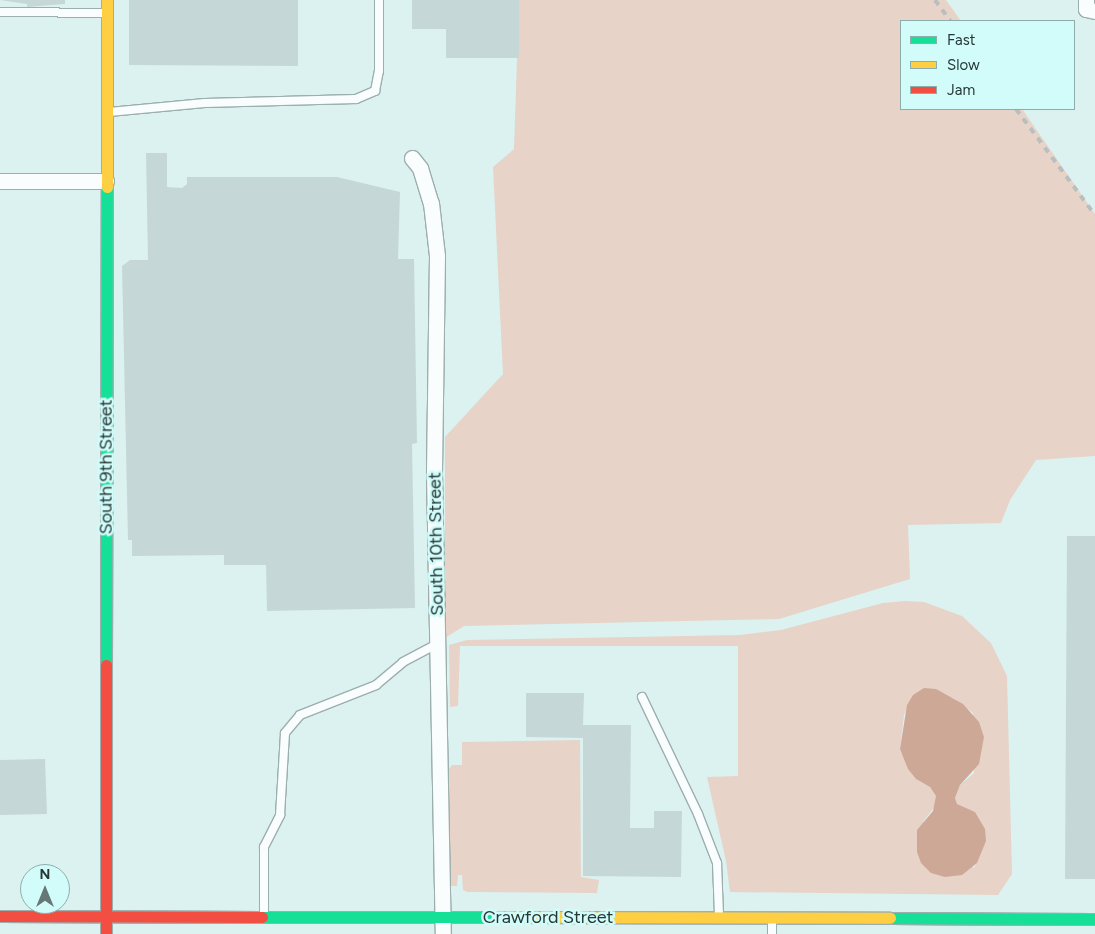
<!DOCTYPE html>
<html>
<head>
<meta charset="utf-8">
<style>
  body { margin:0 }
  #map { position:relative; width:1095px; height:934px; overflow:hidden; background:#dbf2f1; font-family:Figtree,sans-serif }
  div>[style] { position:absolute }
  .green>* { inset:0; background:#e7d3c7 }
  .water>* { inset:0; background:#cea896 }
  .building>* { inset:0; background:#c5d8d7 }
  .roads { filter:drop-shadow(1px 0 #9caead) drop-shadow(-1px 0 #9caead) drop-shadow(0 1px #9caead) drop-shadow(0 -1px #9caead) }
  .lane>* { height:8px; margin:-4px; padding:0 4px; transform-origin:4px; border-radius:4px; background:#fafdfd }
  .street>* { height:15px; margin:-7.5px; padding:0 7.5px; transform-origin:7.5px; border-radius:7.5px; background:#fafdfd }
  .fast>* { height:11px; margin:-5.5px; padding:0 5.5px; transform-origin:5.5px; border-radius:5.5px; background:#16e098 }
  .slow>* { height:11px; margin:-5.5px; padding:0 5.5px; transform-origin:5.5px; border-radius:5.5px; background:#ffcf43 }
  .jam>* { height:11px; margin:-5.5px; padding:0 5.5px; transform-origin:5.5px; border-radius:5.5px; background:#f24e42 }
  .rail>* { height:4px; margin-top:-2px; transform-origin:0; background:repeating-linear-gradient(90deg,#b9bebe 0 6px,transparent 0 12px) }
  span { translate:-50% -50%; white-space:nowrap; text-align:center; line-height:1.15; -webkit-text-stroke:5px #d1fcfa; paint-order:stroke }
  .street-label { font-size:18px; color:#263736 }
  .legend { position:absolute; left:900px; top:20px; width:175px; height:90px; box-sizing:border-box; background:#d1fcfa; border:1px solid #8dadac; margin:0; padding:6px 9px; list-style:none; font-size:15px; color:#263736 }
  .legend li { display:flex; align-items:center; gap:10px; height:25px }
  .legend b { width:25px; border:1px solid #8dadac }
  .north { position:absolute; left:20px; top:864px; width:50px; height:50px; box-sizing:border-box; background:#d1fcfa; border:1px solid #8dadac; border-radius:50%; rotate:0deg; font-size:14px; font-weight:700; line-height:20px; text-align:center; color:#263736 }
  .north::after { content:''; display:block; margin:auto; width:18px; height:22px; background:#657877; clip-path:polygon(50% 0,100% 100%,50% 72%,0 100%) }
</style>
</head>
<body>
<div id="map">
  <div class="green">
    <i style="clip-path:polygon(519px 0,946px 0,961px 21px,901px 21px,901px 109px,1022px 109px,1095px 214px,1095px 456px,1036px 460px,1010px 500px,1001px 523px,908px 525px,910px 579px,779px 619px,464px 626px,445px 638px,445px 437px,503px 374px,493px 167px,514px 149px)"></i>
    <i style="clip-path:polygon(evenodd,905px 601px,924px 602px,962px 616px,991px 643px,1007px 676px,1012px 874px,998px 895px,730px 892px,726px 861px,707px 777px,738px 776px,738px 646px,460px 646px,458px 706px,450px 707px,449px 645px,467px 640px,740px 635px,781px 630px,883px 603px,905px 601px,913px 695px,953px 698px,973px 713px,974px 773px,960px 785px,955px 798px,956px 804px,975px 812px,981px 853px,974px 868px,923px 822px,936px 805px,936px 796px,930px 787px,916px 779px,900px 749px,904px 715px,913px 695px)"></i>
    <i style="clip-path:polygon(580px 740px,581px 877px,599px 880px,597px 893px,467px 892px,463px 890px,462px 875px,458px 875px,457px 886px,450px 886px,449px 769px,452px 765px,462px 765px,462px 742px)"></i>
  </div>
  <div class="water">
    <i style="clip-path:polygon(924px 688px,936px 689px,963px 704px,979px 722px,984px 737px,979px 764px,960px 785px,955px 798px,957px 804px,975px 812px,985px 829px,986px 841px,977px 863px,962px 875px,945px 877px,931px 873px,921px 863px,917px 852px,917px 830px,933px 811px,936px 796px,930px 787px,916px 779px,908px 769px,900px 749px,907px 705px,913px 695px)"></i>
  </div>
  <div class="building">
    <i style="clip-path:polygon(0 0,65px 0,65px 4px,27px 7px,27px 4px)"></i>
    <i style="clip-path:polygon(129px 0,298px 0,298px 66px,129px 65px)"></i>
    <i style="clip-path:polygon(412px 0,519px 0,519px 58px,446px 58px,446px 29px,412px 29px)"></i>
    <i style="clip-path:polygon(146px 153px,167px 153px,167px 187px,182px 188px,187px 184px,187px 177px,337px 177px,400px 192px,398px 259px,414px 259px,417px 443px,412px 444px,415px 608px,267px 611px,266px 565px,224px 565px,224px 555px,132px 556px,132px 540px,128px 540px,122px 266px,130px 260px,148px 260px)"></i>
    <i style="clip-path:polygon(1067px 536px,1095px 536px,1095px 879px,1065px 879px)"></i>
    <i style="clip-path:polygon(526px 693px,584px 693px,583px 725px,631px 725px,630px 828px,654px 828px,654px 811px,682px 811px,681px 877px,583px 876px,583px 738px,526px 737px)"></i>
    <i style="clip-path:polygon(45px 759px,47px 814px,0 815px,0 760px)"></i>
  </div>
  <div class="roads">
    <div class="lane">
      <i style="left:0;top:12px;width:105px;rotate:0.5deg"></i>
      <i style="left:109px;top:112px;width:96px;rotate:-5.4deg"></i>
      <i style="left:205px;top:103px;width:151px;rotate:-1.5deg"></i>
      <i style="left:356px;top:99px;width:21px;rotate:-23deg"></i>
      <i style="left:375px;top:91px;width:20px;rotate:-79deg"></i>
      <i style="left:379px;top:71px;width:71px;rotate:-90deg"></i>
      <i style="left:642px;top:697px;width:130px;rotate:64.4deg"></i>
      <i style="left:698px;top:814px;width:53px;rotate:68.8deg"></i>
      <i style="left:717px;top:863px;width:53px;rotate:87.8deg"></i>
      <i style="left:264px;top:915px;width:68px;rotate:-90deg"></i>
      <i style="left:264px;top:847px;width:36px;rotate:-63deg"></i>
      <i style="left:280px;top:815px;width:82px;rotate:-86.5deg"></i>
      <i style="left:285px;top:733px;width:23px;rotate:-50deg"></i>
      <i style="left:300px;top:715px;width:82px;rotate:-21.5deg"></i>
      <i style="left:376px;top:685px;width:35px;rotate:-40deg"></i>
      <i style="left:403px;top:662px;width:38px;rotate:-28deg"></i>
      <i style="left:772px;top:934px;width:14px;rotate:-90deg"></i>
    </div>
    <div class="street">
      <i style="left:1086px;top:0;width:9px;rotate:90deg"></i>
      <i style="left:1086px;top:9px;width:9px;rotate:13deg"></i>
      <i style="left:412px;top:158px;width:13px;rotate:51deg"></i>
      <i style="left:420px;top:168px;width:37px;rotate:73deg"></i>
      <i style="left:431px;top:203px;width:53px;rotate:83.5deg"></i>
      <i style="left:437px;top:256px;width:218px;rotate:90.8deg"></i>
      <i style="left:434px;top:474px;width:460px;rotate:88.9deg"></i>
      <i style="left:0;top:181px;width:106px"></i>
    </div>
    <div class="fast">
      <i style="left:106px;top:665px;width:478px;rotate:-89.9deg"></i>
      <i style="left:262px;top:917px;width:240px"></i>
      <i style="left:890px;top:918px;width:205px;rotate:0.3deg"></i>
    </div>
    <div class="slow">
      <i style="left:107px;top:187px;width:187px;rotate:-90deg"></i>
      <i style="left:502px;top:917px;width:388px;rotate:0.1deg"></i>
    </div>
    <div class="jam">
      <i style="left:0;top:916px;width:262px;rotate:0.2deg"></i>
      <i style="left:106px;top:934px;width:269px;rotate:-90deg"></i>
    </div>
  </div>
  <div class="rail">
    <i style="left:935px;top:0;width:26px;rotate:54deg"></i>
    <i style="left:1016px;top:109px;width:132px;rotate:53.3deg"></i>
  </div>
  <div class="street-label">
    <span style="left:106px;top:467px;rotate:-90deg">South 9th Street</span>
    <span style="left:436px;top:544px;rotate:-91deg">South 10th Street</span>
    <span style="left:548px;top:917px">Crawford Street</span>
  </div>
  <ul class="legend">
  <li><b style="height:6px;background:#16e098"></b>Fast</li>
  <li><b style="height:6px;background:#ffcf43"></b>Slow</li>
  <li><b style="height:6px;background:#f24e42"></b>Jam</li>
  </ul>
  <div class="north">N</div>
</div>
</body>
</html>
